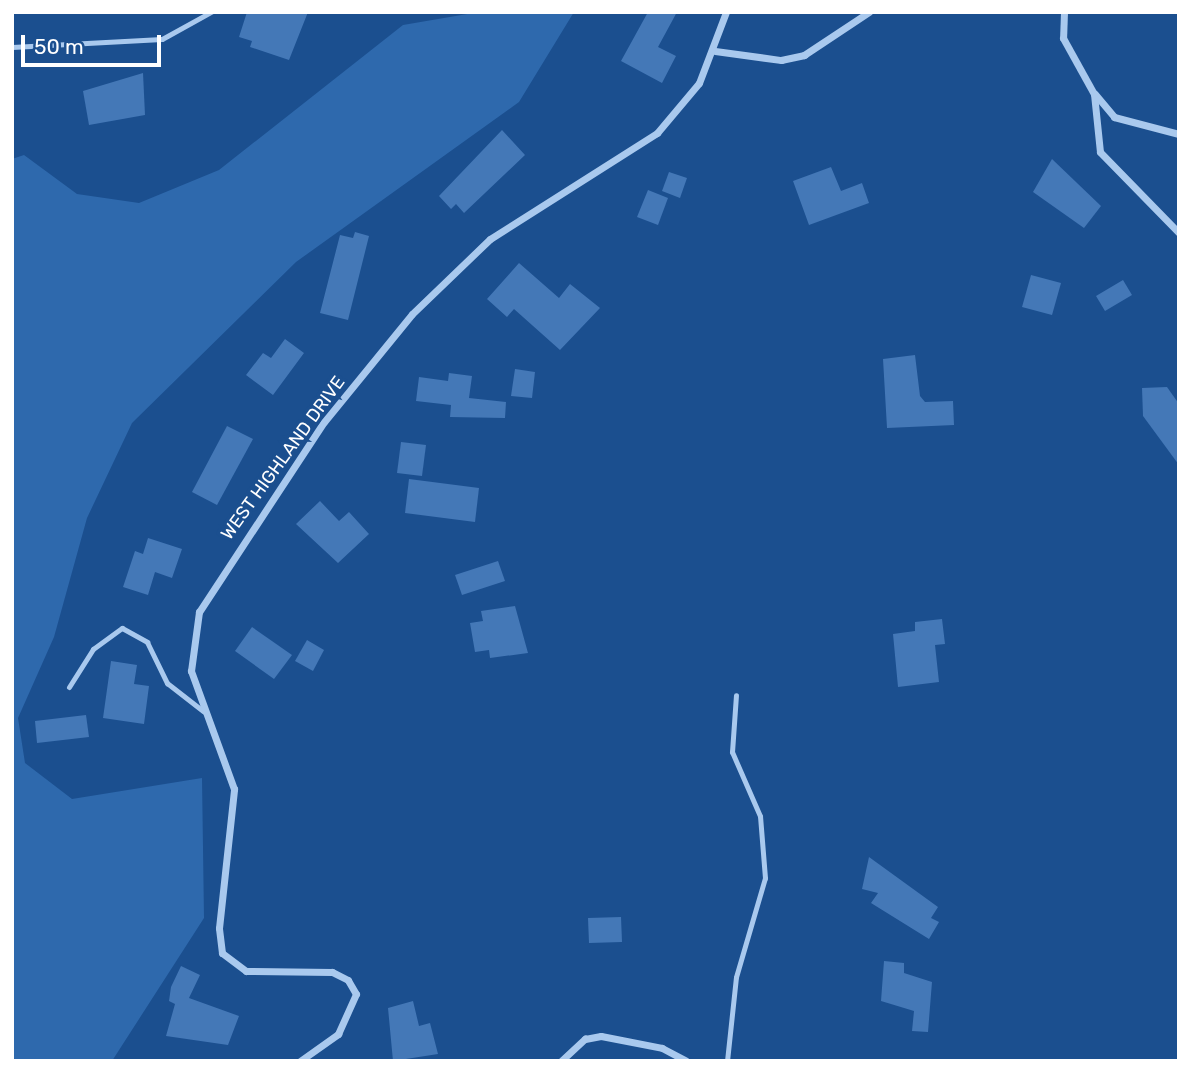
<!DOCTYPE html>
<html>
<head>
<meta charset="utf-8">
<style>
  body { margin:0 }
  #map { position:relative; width:1191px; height:1073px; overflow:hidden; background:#1b4f8f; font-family:Rubik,sans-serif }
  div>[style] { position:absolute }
  .green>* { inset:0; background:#2e69ad }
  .building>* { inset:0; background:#4478b7 }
  .lane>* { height:5px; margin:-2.5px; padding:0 2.5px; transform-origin:2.5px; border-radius:2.5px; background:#a9c9ee }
  .street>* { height:7px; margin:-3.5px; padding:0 3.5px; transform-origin:3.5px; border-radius:3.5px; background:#a9c9ee }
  span { translate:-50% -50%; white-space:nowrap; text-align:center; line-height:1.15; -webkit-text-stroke:7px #1b4f8f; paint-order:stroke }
  .street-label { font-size:18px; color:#fff }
  .frame { position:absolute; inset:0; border:14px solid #fff; pointer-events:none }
  .scale { position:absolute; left:21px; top:35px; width:140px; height:32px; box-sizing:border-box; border:4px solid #fff; border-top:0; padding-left:9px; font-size:21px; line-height:24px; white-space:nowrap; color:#fff; -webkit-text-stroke:5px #1b4f8f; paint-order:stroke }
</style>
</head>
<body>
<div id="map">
  <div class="green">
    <i style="clip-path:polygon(479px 12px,574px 12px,519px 102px,296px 262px,132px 423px,87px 518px,54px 637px,18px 718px,25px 763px,72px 799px,202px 778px,204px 918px,112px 1061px,12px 1061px,12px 159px,24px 155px,77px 194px,139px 203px,219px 170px,403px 25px)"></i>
  </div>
  <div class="building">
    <i style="clip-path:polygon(247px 12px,308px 12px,289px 60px,250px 47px,252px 41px,239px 37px)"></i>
    <i style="clip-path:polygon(648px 12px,677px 12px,658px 47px,676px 56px,662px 83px,621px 61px)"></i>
    <i style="clip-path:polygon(143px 73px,145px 115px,89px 125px,83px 91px)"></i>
    <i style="clip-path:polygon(502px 130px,525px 155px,464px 213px,456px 204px,451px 209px,439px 196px)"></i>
    <i style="clip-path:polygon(1052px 159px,1101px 206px,1084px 228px,1033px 192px)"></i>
    <i style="clip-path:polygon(831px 167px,841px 191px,862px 183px,869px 203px,809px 225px,793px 181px)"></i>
    <i style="clip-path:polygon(669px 172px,687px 178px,680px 198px,662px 191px)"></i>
    <i style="clip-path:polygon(648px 190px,668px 198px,658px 225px,637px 217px)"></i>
    <i style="clip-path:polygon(355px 232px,369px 236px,348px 320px,320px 313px,340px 235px,353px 238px)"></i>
    <i style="clip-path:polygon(519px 263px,559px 298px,570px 284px,600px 308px,560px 350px,514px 309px,507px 317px,487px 299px)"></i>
    <i style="clip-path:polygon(1031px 275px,1061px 283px,1052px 315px,1022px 307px)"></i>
    <i style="clip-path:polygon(1123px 280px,1132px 295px,1105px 311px,1096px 296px)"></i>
    <i style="clip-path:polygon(285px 339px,304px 353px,273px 395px,246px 375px,263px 353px,271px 358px)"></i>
    <i style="clip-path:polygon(915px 355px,920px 396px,925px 402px,953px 401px,954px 425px,887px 428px,883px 359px)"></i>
    <i style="clip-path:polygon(515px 369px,535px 372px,532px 398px,511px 396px)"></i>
    <i style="clip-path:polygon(449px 373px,472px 376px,469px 398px,506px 402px,505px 418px,450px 417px,451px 405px,416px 401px,419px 377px,448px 381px)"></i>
    <i style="clip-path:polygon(1167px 387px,1179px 404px,1179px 465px,1143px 416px,1142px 388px)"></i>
    <i style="clip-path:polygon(227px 426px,253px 439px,217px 505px,192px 492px)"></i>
    <i style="clip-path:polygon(401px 442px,426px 445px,422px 476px,397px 473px)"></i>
    <i style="clip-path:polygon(409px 479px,479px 488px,475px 522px,405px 513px)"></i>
    <i style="clip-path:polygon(320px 501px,339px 521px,349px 512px,369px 534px,338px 563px,296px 524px)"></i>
    <i style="clip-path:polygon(148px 538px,182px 549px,172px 578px,155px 572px,148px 595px,123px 587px,135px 551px,143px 554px)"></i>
    <i style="clip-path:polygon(498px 561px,505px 581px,462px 595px,455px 575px)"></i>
    <i style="clip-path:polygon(515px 606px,528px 653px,490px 658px,489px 650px,475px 652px,470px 623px,483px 621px,481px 611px)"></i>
    <i style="clip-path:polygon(942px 619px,945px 644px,935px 645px,939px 682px,898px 687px,893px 634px,915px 631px,915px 622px)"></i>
    <i style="clip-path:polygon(252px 627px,292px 655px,274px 679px,235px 651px)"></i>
    <i style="clip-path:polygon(307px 640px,324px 650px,313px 671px,295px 661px)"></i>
    <i style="clip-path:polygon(111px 661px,137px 665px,134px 684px,149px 686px,144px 724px,103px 718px)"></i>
    <i style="clip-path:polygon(86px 715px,89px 737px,37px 743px,35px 721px)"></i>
    <i style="clip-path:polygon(869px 857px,938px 907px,931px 918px,939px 922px,929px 939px,871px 903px,878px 893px,862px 889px)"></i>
    <i style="clip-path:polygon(621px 917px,622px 942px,589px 943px,588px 918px)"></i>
    <i style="clip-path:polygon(884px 961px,904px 963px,904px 973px,932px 982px,928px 1032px,912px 1031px,914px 1011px,881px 1001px)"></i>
    <i style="clip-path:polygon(181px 966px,200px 975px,189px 998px,239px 1016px,228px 1045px,166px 1036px,175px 1004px,169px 1001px,171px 987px)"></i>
    <i style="clip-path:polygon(413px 1001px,419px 1026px,430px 1023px,438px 1054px,393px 1061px,388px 1008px)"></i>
  </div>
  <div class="lane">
    <i style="left:12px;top:47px;width:150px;rotate:-3.1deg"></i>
    <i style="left:162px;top:39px;width:56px;rotate:-28.9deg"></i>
    <i style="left:69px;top:687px;width:45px;rotate:-57.7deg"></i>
    <i style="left:93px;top:649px;width:36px;rotate:-36deg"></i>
    <i style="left:122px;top:628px;width:29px;rotate:29deg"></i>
    <i style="left:147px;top:642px;width:46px;rotate:64deg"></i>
    <i style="left:167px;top:683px;width:46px;rotate:37.9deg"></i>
    <i style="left:727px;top:1061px;width:84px;rotate:-83.9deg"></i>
    <i style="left:736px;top:977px;width:103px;rotate:-73.7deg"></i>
    <i style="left:765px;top:878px;width:62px;rotate:-94.6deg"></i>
    <i style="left:760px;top:816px;width:70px;rotate:-113.6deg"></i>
    <i style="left:732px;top:752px;width:57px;rotate:-86deg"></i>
  </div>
  <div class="street">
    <i style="left:1064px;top:12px;width:26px;rotate:92deg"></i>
    <i style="left:1063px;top:38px;width:64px;rotate:61deg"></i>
    <i style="left:1094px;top:94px;width:58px;rotate:84.1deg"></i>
    <i style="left:1100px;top:152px;width:113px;rotate:45.7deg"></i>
    <i style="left:715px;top:51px;width:67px;rotate:7.8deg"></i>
    <i style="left:781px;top:60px;width:24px;rotate:-12deg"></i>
    <i style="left:804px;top:55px;width:78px;rotate:-33.5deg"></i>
    <i style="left:1095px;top:94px;width:30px;rotate:50deg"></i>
    <i style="left:1114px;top:117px;width:67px;rotate:14.7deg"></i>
    <i style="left:300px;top:1061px;width:47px;rotate:-35.4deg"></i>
    <i style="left:338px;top:1034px;width:44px;rotate:-65.8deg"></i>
    <i style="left:356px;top:994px;width:16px;rotate:-120deg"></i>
    <i style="left:348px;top:980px;width:18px;rotate:-153deg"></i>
    <i style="left:332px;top:972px;width:86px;rotate:-179.3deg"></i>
    <i style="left:246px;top:971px;width:30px;rotate:-143deg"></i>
    <i style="left:222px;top:953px;width:25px;rotate:-97deg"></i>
    <i style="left:219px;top:928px;width:140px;rotate:-83.8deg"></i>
    <i style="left:234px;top:789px;width:126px;rotate:-110deg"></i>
    <i style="left:191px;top:671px;width:60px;rotate:-82.3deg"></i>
    <i style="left:199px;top:612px;width:227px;rotate:-56.7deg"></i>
    <i style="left:324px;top:422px;width:139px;rotate:-50.8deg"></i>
    <i style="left:412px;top:314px;width:108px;rotate:-43.9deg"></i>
    <i style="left:490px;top:239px;width:198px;rotate:-32.4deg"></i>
    <i style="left:657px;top:133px;width:65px;rotate:-50deg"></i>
    <i style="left:699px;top:83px;width:76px;rotate:-69.2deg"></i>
    <i style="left:561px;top:1061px;width:33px;rotate:-43deg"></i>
    <i style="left:585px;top:1039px;width:16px;rotate:-11deg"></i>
    <i style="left:601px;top:1036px;width:62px;rotate:11.1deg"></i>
    <i style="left:662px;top:1048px;width:27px;rotate:28deg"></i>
  </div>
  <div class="street-label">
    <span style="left:283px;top:458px;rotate:-54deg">WEST HIGHLAND DRIVE</span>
  </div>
  <div class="frame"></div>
  <div class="scale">50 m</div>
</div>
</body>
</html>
